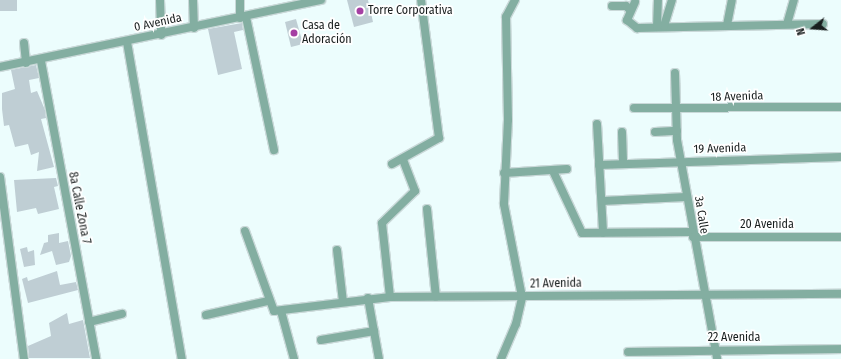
<!DOCTYPE html>
<html>
<head>
<meta charset="utf-8">
<style>
  body { margin:0 }
  #map { position:relative; width:841px; height:359px; overflow:hidden; background:#ecfdfd; font-family:"Fira Sans Condensed",sans-serif }
  div>[style] { position:absolute }
  .building>* { inset:0; background:#bfced4 }
  .roads { filter:drop-shadow(1px 0 #cad9d9) drop-shadow(-1px 0 #cad9d9) drop-shadow(0 1px #cad9d9) drop-shadow(0 -1px #cad9d9) }
  .minor>* { height:8px; margin:-4px; padding:0 4px; transform-origin:4px; border-radius:4px; background:#83aea1 }
  .dots>* { width:11px; height:11px; translate:-50% -50%; box-sizing:border-box; border:2px solid #fff; border-radius:50% }
  span { translate:-50% -50%; white-space:nowrap; text-align:center; line-height:1.15; -webkit-text-stroke:3.5px #fff; paint-order:stroke }
  .poi-label { font-size:12px; color:#181e1e }
  .left { translate:0 -50%; text-align:left }
  .street-label { font-size:12px; color:#181e1e }
  .north { position:absolute; left:793px; top:8px; width:40px; height:40px; -webkit-text-stroke:3px #fff; paint-order:stroke; rotate:253deg; font-size:11px; font-weight:700; line-height:16px; text-align:center; color:#181e1e }
  .north::after { content:''; display:block; margin:auto; width:14px; height:18px; background:#181e1e; clip-path:polygon(50% 0,100% 100%,50% 72%,0 100%) }
</style>
</head>
<body>
<div id="map">
  <div class="building">
    <i style="clip-path:polygon(0 0,17px 0,17px 11px,0 11px)"></i>
    <i style="clip-path:polygon(347px 0,368px 0,373px 22px,354px 27px)"></i>
    <i style="clip-path:polygon(296px 19px,303px 44px,291px 47px,285px 22px)"></i>
    <i style="clip-path:polygon(242px 23px,243px 30px,234px 32px,242px 69px,218px 75px,208px 29px)"></i>
    <i style="clip-path:polygon(36px 65px,39px 78px,29px 80px,31px 93px,37px 91px,45px 110px,46px 118px,41px 119px,54px 167px,37px 171px,39px 152px,31px 155px,28px 144px,15px 147px,9px 125px,4px 126px,2px 109px,2px 93px,15px 89px,11px 70px)"></i>
    <i style="clip-path:polygon(56px 178px,58px 186px,54px 187px,59px 209px,38px 214px,36px 208px,17px 212px,14px 180px)"></i>
    <i style="clip-path:polygon(59px 233px,59px 243px,68px 241px,71px 256px,69px 262px,56px 265px,52px 251px,40px 255px,44px 243px,48px 242px,48px 235px)"></i>
    <i style="clip-path:polygon(27px 247px,28px 252px,34px 250px,35px 265px,24px 267px,20px 249px)"></i>
    <i style="clip-path:polygon(57px 271px,60px 285px,76px 282px,78px 290px,28px 303px,22px 279px,27px 277px,28px 281px)"></i>
    <i style="clip-path:polygon(67px 313px,69px 324px,83px 320px,90px 358px,29px 358px,28px 346px,51px 336px,49px 323px)"></i>
  </div>
  <div class="roads">
    <div class="minor">
      <i style="left:160px;top:0;width:35px;rotate:88deg"></i>
      <i style="left:193px;top:0;width:28px;rotate:88deg"></i>
      <i style="left:635px;top:2px;width:20px;rotate:114deg"></i>
      <i style="left:627px;top:20px;width:13px;rotate:39deg"></i>
      <i style="left:637px;top:28px;width:186px;rotate:-1.2deg"></i>
      <i style="left:612px;top:6px;width:14px"></i>
      <i style="left:626px;top:6px;width:6px;rotate:45deg"></i>
      <i style="left:246px;top:17px;width:136px;rotate:78.1deg"></i>
      <i style="left:240px;top:18px;width:18px;rotate:-90deg"></i>
      <i style="left:787px;top:24px;width:25px;rotate:-74deg"></i>
      <i style="left:727px;top:25px;width:25px;rotate:-79deg"></i>
      <i style="left:664px;top:26px;width:27px;rotate:-73deg"></i>
      <i style="left:657px;top:27px;width:27px;rotate:-88deg"></i>
      <i style="left:127px;top:42px;width:322px;rotate:80.2deg"></i>
      <i style="left:24px;top:43px;width:20px;rotate:84deg"></i>
      <i style="left:41px;top:61px;width:303px;rotate:79.5deg"></i>
      <i style="left:0;top:67px;width:328px;rotate:-11.8deg"></i>
      <i style="left:675px;top:73px;width:67px;rotate:88.3deg"></i>
      <i style="left:677px;top:140px;width:223px;rotate:79.6deg"></i>
      <i style="left:634px;top:108px;width:207px;rotate:-0.3deg"></i>
      <i style="left:597px;top:124px;width:109px;rotate:86.8deg"></i>
      <i style="left:622px;top:132px;width:32px;rotate:88deg"></i>
      <i style="left:655px;top:132px;width:22px;rotate:-3deg"></i>
      <i style="left:392px;top:164px;width:54px;rotate:-29deg"></i>
      <i style="left:439px;top:138px;width:139px;rotate:-97.4deg"></i>
      <i style="left:599px;top:165px;width:242px;rotate:-1.9deg"></i>
      <i style="left:553px;top:171px;width:68px;rotate:64.9deg"></i>
      <i style="left:582px;top:233px;width:110px;rotate:-0.5deg"></i>
      <i style="left:504px;top:173px;width:63px;rotate:-3.6deg"></i>
      <i style="left:0;top:177px;width:184px;rotate:82.5deg"></i>
      <i style="left:602px;top:201px;width:84px;rotate:-2.7deg"></i>
      <i style="left:427px;top:209px;width:88px;rotate:84.2deg"></i>
      <i style="left:245px;top:231px;width:85px;rotate:70.1deg"></i>
      <i style="left:274px;top:311px;width:117px;rotate:-6.9deg"></i>
      <i style="left:390px;top:297px;width:451px;rotate:-0.4deg"></i>
      <i style="left:693px;top:237px;width:148px"></i>
      <i style="left:337px;top:250px;width:52px;rotate:83.4deg"></i>
      <i style="left:390px;top:297px;width:74px;rotate:-96.2deg"></i>
      <i style="left:382px;top:223px;width:46px;rotate:-44.1deg"></i>
      <i style="left:415px;top:191px;width:34px;rotate:-111deg"></i>
      <i style="left:368px;top:298px;width:62px;rotate:79.8deg"></i>
      <i style="left:281px;top:311px;width:50px;rotate:74.8deg"></i>
      <i style="left:206px;top:315px;width:64px;rotate:-12.7deg"></i>
      <i style="left:89px;top:322px;width:34px;rotate:-14deg"></i>
      <i style="left:321px;top:340px;width:54px;rotate:-9.6deg"></i>
      <i style="left:628px;top:352px;width:213px;rotate:-0.8deg"></i>
      <i style="left:501px;top:359px;width:38px;rotate:-67deg"></i>
      <i style="left:516px;top:324px;width:28px;rotate:-77deg"></i>
      <i style="left:522px;top:297px;width:95px;rotate:-101deg"></i>
      <i style="left:504px;top:204px;width:84px;rotate:-87.3deg"></i>
      <i style="left:508px;top:120px;width:103px;rotate:-91.1deg"></i>
      <i style="left:506px;top:17px;width:19px;rotate:-62deg"></i>
    </div>
  </div>
  <div class="dots">
    <i style="left:360px;top:11px;background:#a53fa3"></i>
    <i style="left:294px;top:33px;background:#a53fa3"></i>
  </div>
  <div class="poi-label">
    <span class="left" style="left:368px;top:11px">Torre Corporativa</span>
    <span class="left" style="left:302px;top:33px">Casa de<br>Adoración</span>
  </div>
  <div class="street-label">
    <span style="left:158px;top:23px;rotate:-12deg">0 Avenida</span>
    <span style="left:737px;top:97px;rotate:-2deg">18 Avenida</span>
    <span style="left:720px;top:149px;rotate:-2deg">19 Avenida</span>
    <span style="left:79px;top:208px;rotate:79deg">8a Calle Zona 7</span>
    <span style="left:701px;top:215px;rotate:81deg">3a Calle</span>
    <span style="left:767px;top:225px">20 Avenida</span>
    <span style="left:556px;top:284px;rotate:-1deg">21 Avenida</span>
    <span style="left:734px;top:338px">22 Avenida</span>
  </div>
  <div class="north">N</div>
</div>
</body>
</html>
